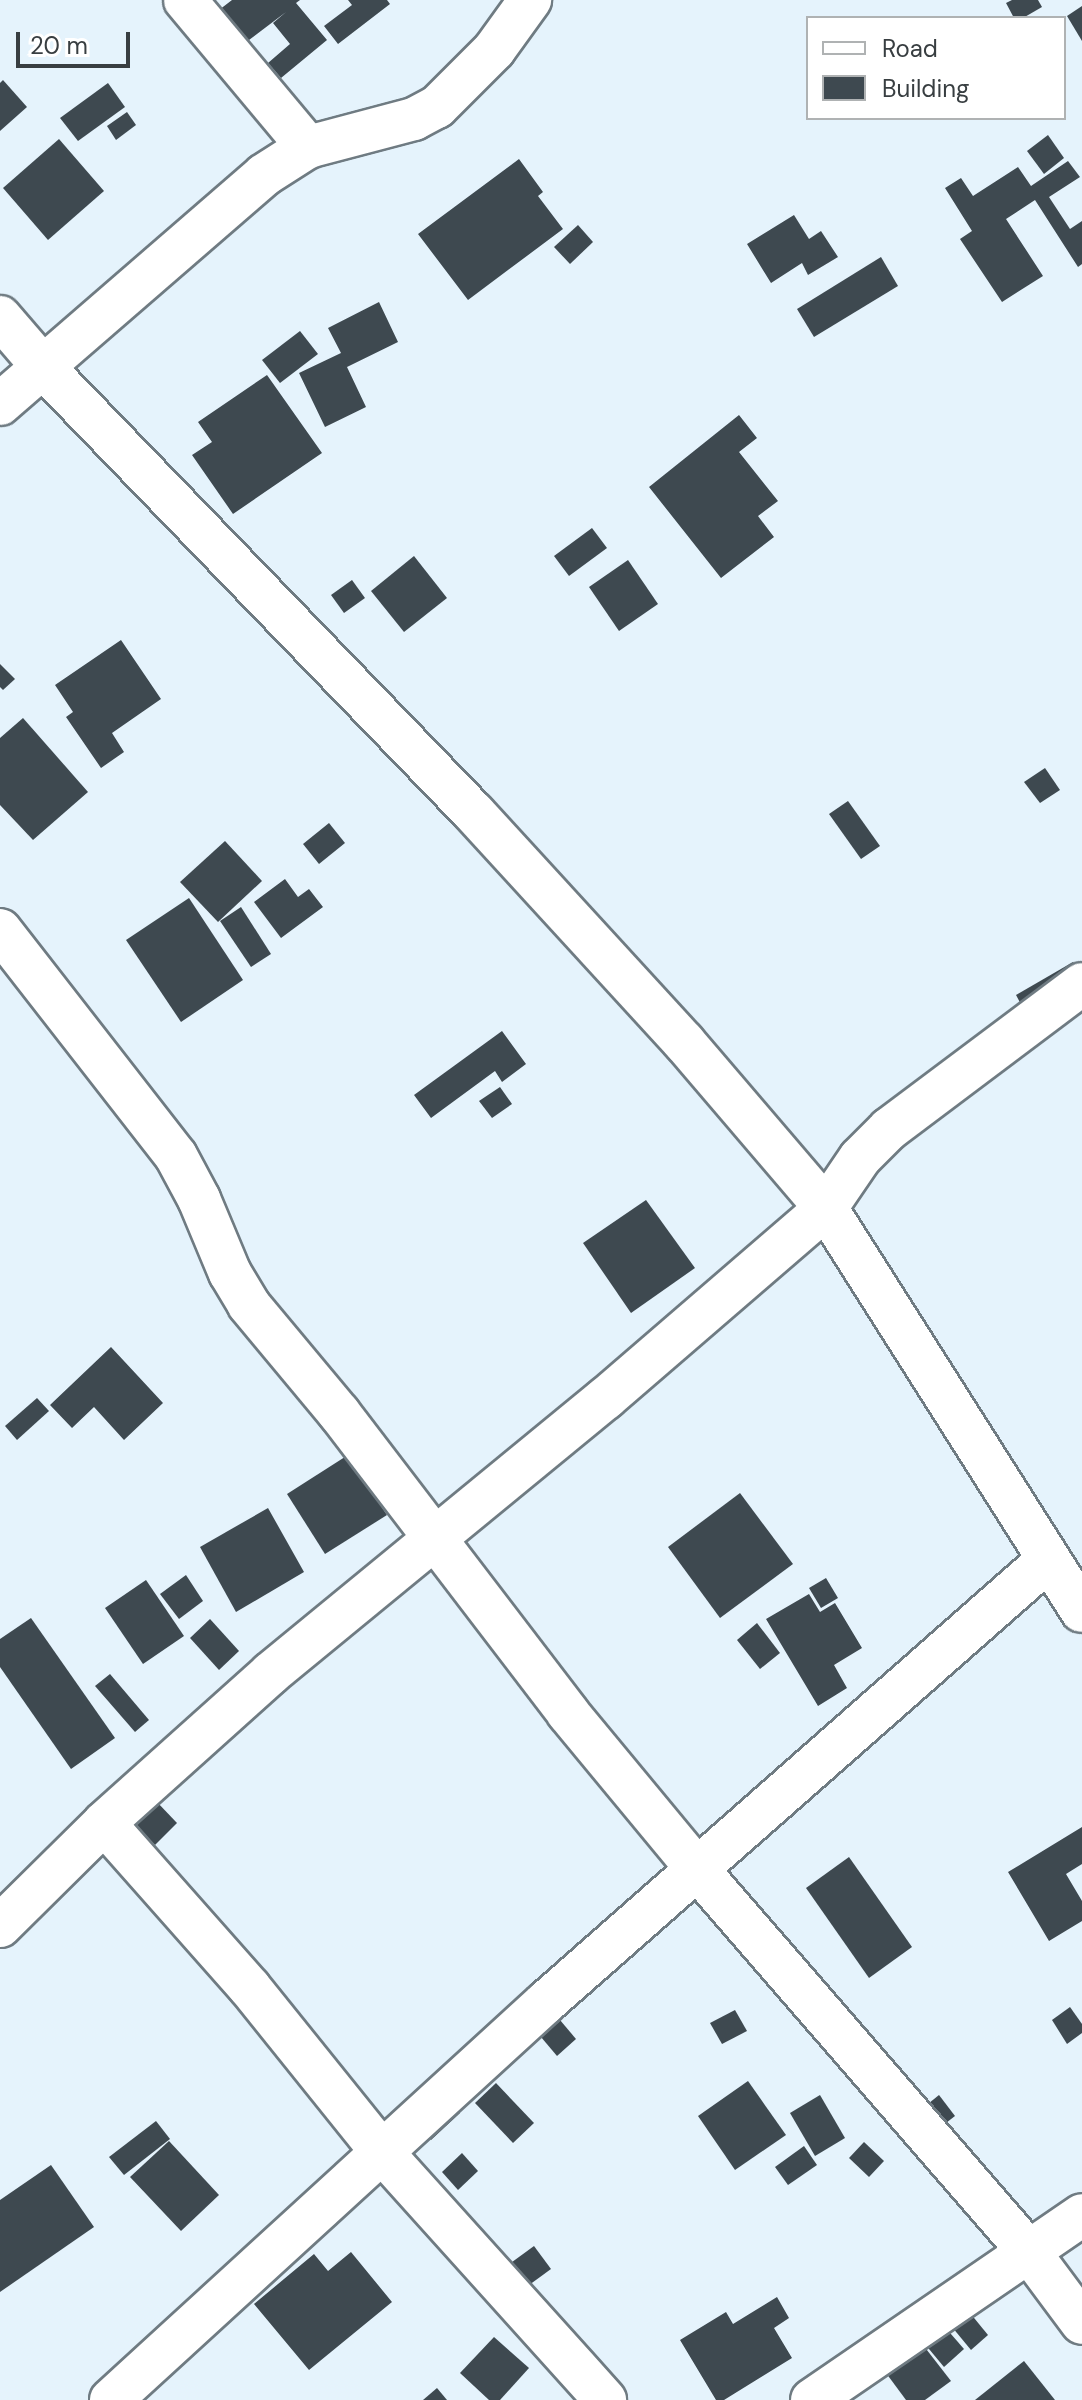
<!DOCTYPE html>
<html>
<head>
<meta charset="utf-8">
<style>
  body { margin:0 }
  #map { position:relative; width:1082px; height:2400px; overflow:hidden; background:#e5f3fc; font-family:"DM Sans",sans-serif }
  div>[style] { position:absolute }
  .building>* { inset:0; background:#3e4950 }
  .roads { filter:drop-shadow(2px 0 #6f7b82) drop-shadow(-2px 0 #6f7b82) drop-shadow(0 2px #6f7b82) drop-shadow(0 -2px #6f7b82) }
  .minor>* { height:42px; margin:-21px; padding:0 21px; transform-origin:21px; border-radius:21px; background:#fff }
  span { translate:-50% -50%; white-space:nowrap; text-align:center; line-height:1.15; -webkit-text-stroke:8px #fff; paint-order:stroke }
  .legend { position:absolute; left:806px; top:16px; width:260px; height:104px; box-sizing:border-box; background:#fff; border:2px solid #afb2b3; margin:0; padding:10px 14px; list-style:none; font-size:24px; color:#383e41 }
  .legend li { display:flex; align-items:center; gap:16px; height:40px }
  .legend b { width:40px; border:2px solid #afb2b3 }
  .scale { position:absolute; left:16px; top:32px; width:114px; height:36px; box-sizing:border-box; border:4px solid #383e41; border-top:0; padding-left:10px; font-size:24px; line-height:28px; white-space:nowrap; color:#383e41; -webkit-text-stroke:6px #fff; paint-order:stroke }
</style>
</head>
<body>
<div id="map">
  <div class="building">
    <i style="clip-path:polygon(232px 0,300px 0,296px 3px,327px 40px,281px 78px,268px 63px,290px 44px,273px 23px,286px 12px,245px 43px,219px 10px)"></i>
    <i style="clip-path:polygon(348px 0,387px 0,390px 4px,338px 44px,324px 26px,352px 5px)"></i>
    <i style="clip-path:polygon(1012px 0,1038px 0,1042px 7px,1023px 18px,1014px 18px,1006px 3px)"></i>
    <i style="clip-path:polygon(1082px 6px,1082px 41px,1067px 16px)"></i>
    <i style="clip-path:polygon(3px 80px,27px 107px,0 131px,0 83px)"></i>
    <i style="clip-path:polygon(108px 83px,125px 107px,78px 141px,60px 118px)"></i>
    <i style="clip-path:polygon(127px 112px,136px 125px,116px 140px,107px 126px)"></i>
    <i style="clip-path:polygon(1048px 135px,1064px 158px,1044px 174px,1027px 151px)"></i>
    <i style="clip-path:polygon(59px 139px,104px 191px,48px 240px,3px 188px)"></i>
    <i style="clip-path:polygon(519px 159px,543px 192px,538px 196px,563px 229px,468px 300px,418px 234px)"></i>
    <i style="clip-path:polygon(1068px 161px,1080px 177px,1049px 197px,1070px 229px,1082px 221px,1082px 264px,1078px 267px,1035px 200px,1006px 219px,1043px 276px,1002px 302px,960px 239px,972px 231px,945px 188px,961px 178px,973px 196px,1018px 167px,1031px 186px)"></i>
    <i style="clip-path:polygon(794px 215px,809px 239px,821px 231px,838px 257px,808px 275px,802px 263px,771px 283px,747px 244px)"></i>
    <i style="clip-path:polygon(578px 225px,593px 242px,570px 264px,554px 247px)"></i>
    <i style="clip-path:polygon(881px 257px,898px 286px,814px 337px,797px 309px)"></i>
    <i style="clip-path:polygon(379px 302px,398px 342px,347px 367px,366px 407px,325px 427px,299px 373px,341px 353px,328px 328px)"></i>
    <i style="clip-path:polygon(300px 331px,318px 354px,280px 383px,262px 360px)"></i>
    <i style="clip-path:polygon(267px 375px,322px 453px,233px 514px,192px 455px,212px 442px,198px 422px)"></i>
    <i style="clip-path:polygon(739px 415px,757px 438px,739px 452px,778px 501px,758px 516px,774px 537px,721px 578px,649px 487px)"></i>
    <i style="clip-path:polygon(592px 528px,607px 548px,569px 576px,554px 556px)"></i>
    <i style="clip-path:polygon(414px 556px,447px 598px,404px 632px,371px 591px)"></i>
    <i style="clip-path:polygon(628px 560px,658px 604px,619px 631px,589px 587px)"></i>
    <i style="clip-path:polygon(352px 580px,365px 598px,344px 613px,331px 595px)"></i>
    <i style="clip-path:polygon(121px 640px,161px 699px,112px 733px,124px 752px,101px 768px,66px 717px,73px 712px,55px 685px)"></i>
    <i style="clip-path:polygon(0 664px,15px 679px,3px 690px,0 687px)"></i>
    <i style="clip-path:polygon(23px 718px,88px 792px,33px 840px,0 805px,0 738px)"></i>
    <i style="clip-path:polygon(1045px 768px,1060px 790px,1040px 803px,1024px 782px)"></i>
    <i style="clip-path:polygon(848px 801px,880px 846px,861px 859px,829px 814px)"></i>
    <i style="clip-path:polygon(329px 823px,345px 843px,319px 864px,303px 844px)"></i>
    <i style="clip-path:polygon(225px 841px,262px 881px,218px 922px,180px 882px)"></i>
    <i style="clip-path:polygon(285px 879px,298px 897px,309px 889px,323px 907px,281px 938px,254px 902px)"></i>
    <i style="clip-path:polygon(189px 898px,243px 980px,181px 1022px,126px 940px)"></i>
    <i style="clip-path:polygon(241px 907px,271px 954px,251px 967px,220px 921px)"></i>
    <i style="clip-path:polygon(1073px 962px,1081px 977px,1024px 1010px,1016px 995px)"></i>
    <i style="clip-path:polygon(502px 1031px,526px 1064px,502px 1082px,495px 1071px,431px 1118px,414px 1095px)"></i>
    <i style="clip-path:polygon(500px 1087px,512px 1104px,492px 1118px,479px 1101px)"></i>
    <i style="clip-path:polygon(646px 1200px,695px 1268px,631px 1313px,583px 1243px)"></i>
    <i style="clip-path:polygon(111px 1347px,163px 1403px,124px 1440px,94px 1407px,72px 1428px,50px 1405px)"></i>
    <i style="clip-path:polygon(37px 1398px,49px 1411px,17px 1440px,5px 1426px)"></i>
    <i style="clip-path:polygon(348px 1455px,387px 1515px,325px 1554px,287px 1494px)"></i>
    <i style="clip-path:polygon(740px 1493px,793px 1564px,720px 1618px,668px 1547px)"></i>
    <i style="clip-path:polygon(268px 1508px,304px 1572px,236px 1612px,200px 1547px)"></i>
    <i style="clip-path:polygon(186px 1575px,203px 1601px,179px 1619px,160px 1594px)"></i>
    <i style="clip-path:polygon(826px 1578px,838px 1598px,821px 1608px,809px 1588px)"></i>
    <i style="clip-path:polygon(146px 1580px,184px 1636px,143px 1664px,105px 1608px)"></i>
    <i style="clip-path:polygon(809px 1594px,820px 1612px,835px 1603px,862px 1648px,834px 1665px,847px 1688px,818px 1706px,766px 1619px)"></i>
    <i style="clip-path:polygon(31px 1618px,115px 1738px,71px 1769px,0 1667px,0 1639px)"></i>
    <i style="clip-path:polygon(210px 1619px,239px 1651px,219px 1670px,190px 1638px)"></i>
    <i style="clip-path:polygon(757px 1623px,780px 1653px,760px 1669px,737px 1640px)"></i>
    <i style="clip-path:polygon(110px 1674px,149px 1720px,135px 1732px,95px 1686px)"></i>
    <i style="clip-path:polygon(156px 1801px,177px 1823px,155px 1845px,133px 1822px)"></i>
    <i style="clip-path:polygon(1082px 1827px,1082px 1864px,1066px 1874px,1082px 1901px,1082px 1921px,1049px 1941px,1008px 1872px)"></i>
    <i style="clip-path:polygon(849px 1857px,912px 1947px,869px 1978px,806px 1888px)"></i>
    <i style="clip-path:polygon(1070px 2007px,1082px 2024px,1082px 2033px,1067px 2044px,1052px 2020px)"></i>
    <i style="clip-path:polygon(735px 2010px,747px 2031px,722px 2044px,710px 2023px)"></i>
    <i style="clip-path:polygon(560px 2020px,576px 2039px,557px 2056px,541px 2037px)"></i>
    <i style="clip-path:polygon(748px 2081px,786px 2135px,735px 2170px,698px 2116px)"></i>
    <i style="clip-path:polygon(496px 2083px,534px 2123px,513px 2143px,475px 2103px)"></i>
    <i style="clip-path:polygon(820px 2095px,845px 2138px,815px 2156px,790px 2113px)"></i>
    <i style="clip-path:polygon(939px 2095px,955px 2116px,933px 2133px,918px 2112px)"></i>
    <i style="clip-path:polygon(451px 2103px,460px 2113px,431px 2140px,421px 2129px)"></i>
    <i style="clip-path:polygon(156px 2121px,170px 2139px,124px 2175px,109px 2157px)"></i>
    <i style="clip-path:polygon(169px 2141px,219px 2195px,181px 2231px,130px 2177px)"></i>
    <i style="clip-path:polygon(864px 2142px,884px 2161px,869px 2177px,849px 2158px)"></i>
    <i style="clip-path:polygon(804px 2146px,817px 2165px,788px 2185px,775px 2167px)"></i>
    <i style="clip-path:polygon(462px 2153px,478px 2171px,458px 2190px,442px 2172px)"></i>
    <i style="clip-path:polygon(51px 2165px,94px 2227px,0 2292px,0 2200px)"></i>
    <i style="clip-path:polygon(534px 2246px,551px 2269px,525px 2288px,508px 2265px)"></i>
    <i style="clip-path:polygon(351px 2252px,392px 2302px,309px 2370px,254px 2304px,314px 2254px,328px 2271px)"></i>
    <i style="clip-path:polygon(777px 2297px,789px 2318px,774px 2328px,792px 2358px,724px 2400px,716px 2400px,680px 2340px,726px 2312px,733px 2324px)"></i>
    <i style="clip-path:polygon(970px 2313px,988px 2335px,971px 2350px,952px 2327px)"></i>
    <i style="clip-path:polygon(944px 2326px,964px 2349px,944px 2367px,924px 2343px)"></i>
    <i style="clip-path:polygon(494px 2337px,529px 2368px,500px 2400px,489px 2400px,460px 2373px)"></i>
    <i style="clip-path:polygon(923px 2345px,951px 2381px,925px 2400px,906px 2400px,886px 2373px)"></i>
    <i style="clip-path:polygon(1024px 2361px,1055px 2400px,975px 2400px)"></i>
    <i style="clip-path:polygon(437px 2388px,447px 2400px,423px 2400px)"></i>
  </div>
  <div class="roads">
    <div class="minor">
      <i style="left:185px;top:0;width:192px;rotate:50.1deg"></i>
      <i style="left:0;top:317px;width:66px;rotate:49.3deg"></i>
      <i style="left:43px;top:367px;width:620px;rotate:45.98deg"></i>
      <i style="left:474px;top:813px;width:311px;rotate:47.5deg"></i>
      <i style="left:684px;top:1042px;width:218px;rotate:49.5deg"></i>
      <i style="left:826px;top:1208px;width:477px;rotate:57.6deg"></i>
      <i style="left:0;top:404px;width:349px;rotate:-40.9deg"></i>
      <i style="left:264px;top:175px;width:52px;rotate:-32.5deg"></i>
      <i style="left:308px;top:147px;width:110px;rotate:-14.8deg"></i>
      <i style="left:414px;top:119px;width:26px;rotate:-28deg"></i>
      <i style="left:437px;top:107px;width:81px;rotate:-45deg"></i>
      <i style="left:494px;top:50px;width:62px;rotate:-54.2deg"></i>
      <i style="left:0;top:930px;width:286px;rotate:52.1deg"></i>
      <i style="left:176px;top:1156px;width:49px;rotate:61.9deg"></i>
      <i style="left:199px;top:1199px;width:80px;rotate:67.3deg"></i>
      <i style="left:230px;top:1273px;width:37px;rotate:59deg"></i>
      <i style="left:249px;top:1305px;width:141px;rotate:50.2deg"></i>
      <i style="left:339px;top:1413px;width:377px;rotate:52.6deg"></i>
      <i style="left:568px;top:1713px;width:202px;rotate:50.4deg"></i>
      <i style="left:697px;top:1869px;width:508px;rotate:49.07deg"></i>
      <i style="left:1030px;top:2253px;width:87px;rotate:53.4deg"></i>
      <i style="left:104px;top:1823px;width:220px;rotate:48.5deg"></i>
      <i style="left:250px;top:1988px;width:209px;rotate:51.2deg"></i>
      <i style="left:381px;top:2151px;width:335px;rotate:48deg"></i>
      <i style="left:0;top:1926px;width:146px;rotate:-44.7deg"></i>
      <i style="left:104px;top:1823px;width:224px;rotate:-41.9deg"></i>
      <i style="left:271px;top:1673px;width:433px;rotate:-39.4deg"></i>
      <i style="left:606px;top:1398px;width:291px;rotate:-40.8deg"></i>
      <i style="left:826px;top:1208px;width:60px;rotate:-55.8deg"></i>
      <i style="left:860px;top:1158px;width:41px;rotate:-45deg"></i>
      <i style="left:889px;top:1129px;width:241px;rotate:-36.9deg"></i>
      <i style="left:111px;top:2400px;width:590px;rotate:-42.46deg"></i>
      <i style="left:546px;top:2002px;width:670px;rotate:-41.37deg"></i>
      <i style="left:812px;top:2400px;width:327px;rotate:-34.4deg"></i>
    </div>
  </div>
  <ul class="legend">
  <li><b style="height:10px;background:#fff"></b>Road</li>
  <li><b style="height:22px;background:#3e4950"></b>Building</li>
  </ul>
  <div class="scale">20 m</div>
</div>
</body>
</html>
